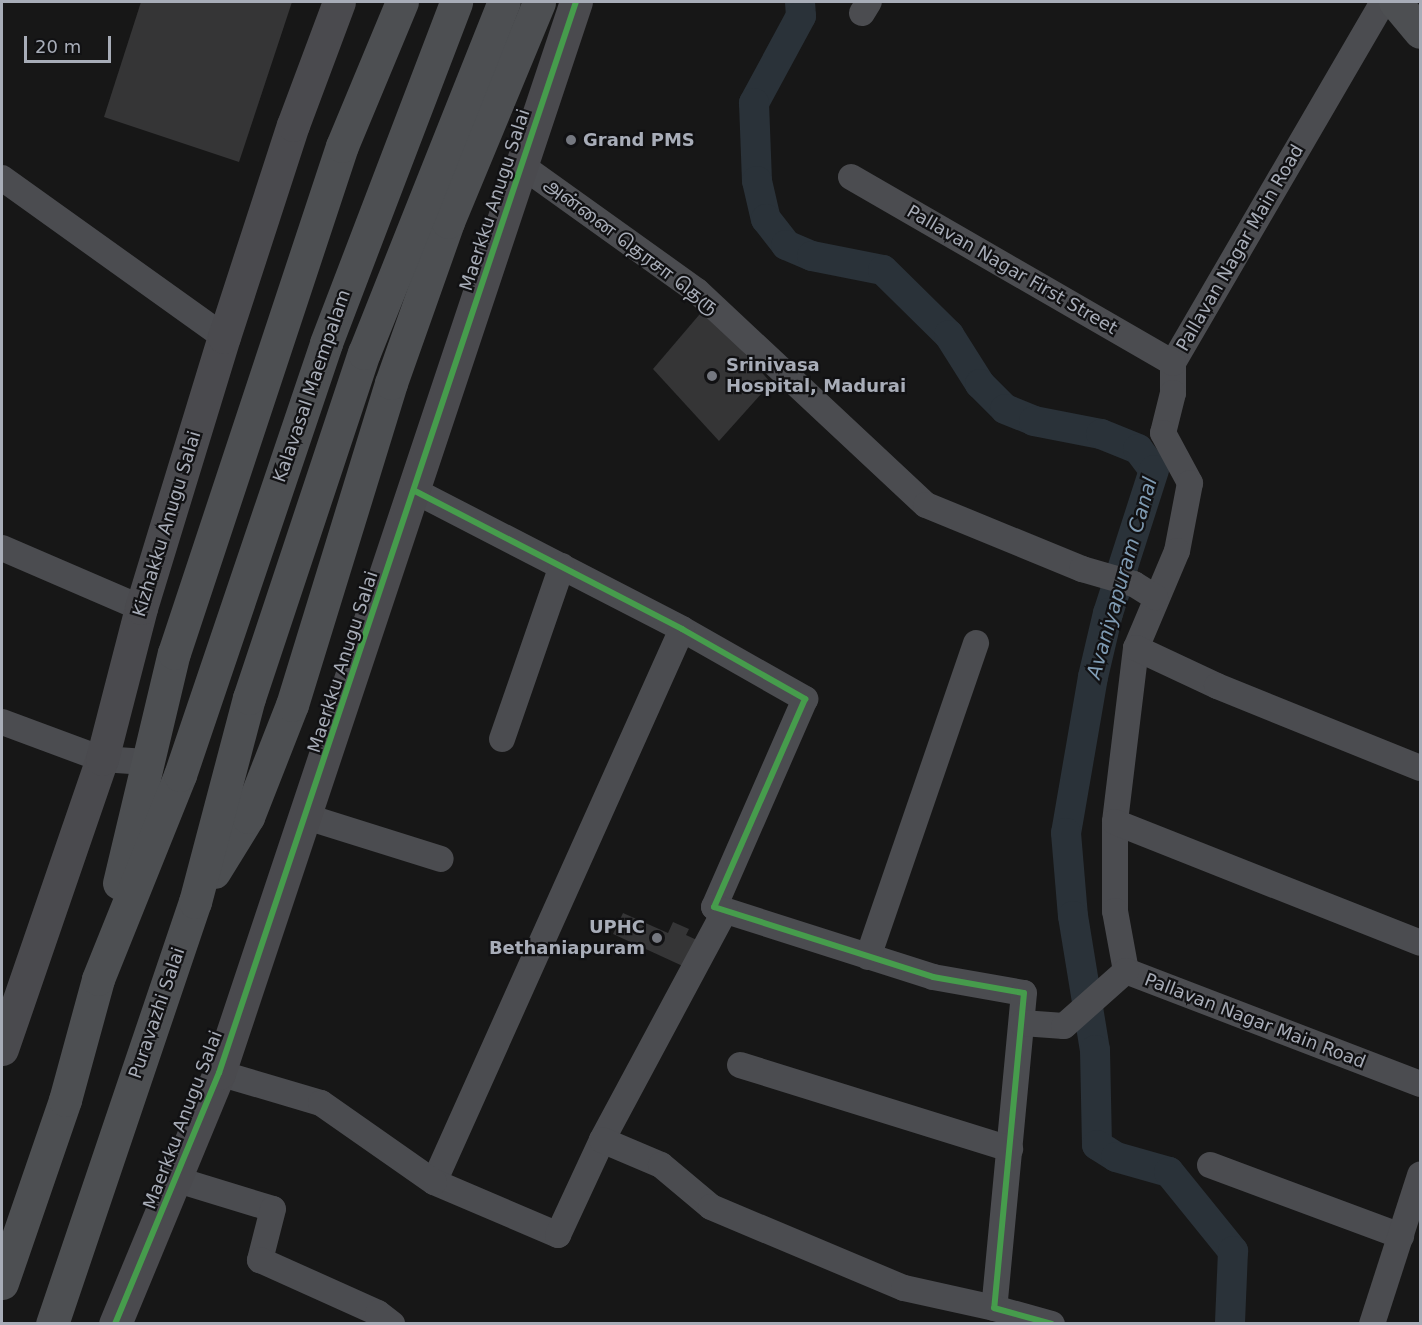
<!DOCTYPE html>
<html>
<head>
<meta charset="utf-8">
<style>
  body { margin:0 }
  #map { position:relative; width:1422px; height:1325px; overflow:hidden; background:#171717; font-family:"DejaVu Sans","Noto Sans Tamil",sans-serif }
  div>[style] { position:absolute }
  .canal>* { height:30px; margin:-15px; padding:0 15px; transform-origin:15px; border-radius:15px; background:#2a3239 }
  .building>* { inset:0; background:#353536 }
  .street>* { height:26px; margin:-13px; padding:0 13px; transform-origin:13px; border-radius:13px; background:#4b4c50 }
  .secondary>* { height:33px; margin:-16.5px; padding:0 16.5px; transform-origin:16.5px; border-radius:16.5px; background:#4a4a4e }
  .primary>* { height:33px; margin:-16.5px; padding:0 16.5px; transform-origin:16.5px; border-radius:16.5px; background:#4d4f52 }
  .cycleway>* { height:6px; margin:-3px; padding:0 3px; transform-origin:3px; border-radius:3px; background:#469c4c }
  .dots>* { width:16px; height:16px; translate:-50% -50%; box-sizing:border-box; border:3px solid #111113; border-radius:50% }
  span { translate:-50% -50%; white-space:nowrap; text-align:center; line-height:1.15; -webkit-text-stroke:4.5px #111113; paint-order:stroke }
  .poi-label { font-size:18px; color:#a8adb8; font-weight:700 }
  .left { translate:0 -50%; text-align:left }
  .right { translate:-100% -50%; text-align:right }
  .street-label { font-size:18px; color:#a8adb8 }
  .water-label { font-size:20px; color:#7f9bb3; font-style:italic }
  .frame { position:absolute; inset:0; border:3px solid #a8adb8; pointer-events:none }
  .scale { position:absolute; left:24px; top:36px; width:87px; height:27px; box-sizing:border-box; border:3px solid #a8adb8; border-top:0; padding-left:8px; font-size:18px; line-height:21px; white-space:nowrap; color:#a8adb8; -webkit-text-stroke:4px #111113; paint-order:stroke }
</style>
</head>
<body>
<div id="map">
  <div class="canal">
    <i style="left:800px;top:2px;width:14px;rotate:86deg"></i>
    <i style="left:801px;top:16px;width:99px;rotate:118.4deg"></i>
    <i style="left:754px;top:103px;width:78px;rotate:87.8deg"></i>
    <i style="left:757px;top:181px;width:39px;rotate:77deg"></i>
    <i style="left:766px;top:219px;width:33px;rotate:52deg"></i>
    <i style="left:786px;top:245px;width:28px;rotate:23deg"></i>
    <i style="left:812px;top:256px;width:72px;rotate:11.2deg"></i>
    <i style="left:883px;top:270px;width:93px;rotate:44.6deg"></i>
    <i style="left:949px;top:335px;width:58px;rotate:57.7deg"></i>
    <i style="left:980px;top:384px;width:35px;rotate:45deg"></i>
    <i style="left:1005px;top:409px;width:31px;rotate:22deg"></i>
    <i style="left:1034px;top:421px;width:68px;rotate:11deg"></i>
    <i style="left:1101px;top:434px;width:40px;rotate:22deg"></i>
    <i style="left:1138px;top:449px;width:26px;rotate:53deg"></i>
    <i style="left:1154px;top:470px;width:150px;rotate:107.8deg"></i>
    <i style="left:1108px;top:613px;width:66px;rotate:103.2deg"></i>
    <i style="left:1093px;top:677px;width:158px;rotate:99.8deg"></i>
    <i style="left:1066px;top:833px;width:83px;rotate:85.2deg"></i>
    <i style="left:1073px;top:916px;width:136px;rotate:80.7deg"></i>
    <i style="left:1095px;top:1050px;width:95px;rotate:88.8deg"></i>
    <i style="left:1097px;top:1145px;width:22px;rotate:32deg"></i>
    <i style="left:1116px;top:1157px;width:55px;rotate:15.8deg"></i>
    <i style="left:1169px;top:1172px;width:102px;rotate:51deg"></i>
    <i style="left:1233px;top:1251px;width:73px;rotate:92.4deg"></i>
  </div>
  <div class="building">
    <i style="clip-path:polygon(141px 2px,292px 2px,239px 162px,104px 117px)"></i>
    <i style="clip-path:polygon(705px 308px,771px 383px,719px 441px,653px 369px)"></i>
    <i style="clip-path:polygon(623px 913px,668px 933px,673px 922px,689px 929px,686px 935px,699px 941px,687px 968px,613px 934px)"></i>
  </div>
  <div class="street">
    <i style="left:1383px;top:2px;width:418px;rotate:120.2deg"></i>
    <i style="left:1173px;top:363px;width:30px;rotate:90deg"></i>
    <i style="left:1173px;top:393px;width:41px;rotate:104deg"></i>
    <i style="left:1163px;top:433px;width:57px;rotate:61.6deg"></i>
    <i style="left:1190px;top:483px;width:69px;rotate:100.8deg"></i>
    <i style="left:1177px;top:551px;width:105px;rotate:112.9deg"></i>
    <i style="left:1136px;top:648px;width:175px;rotate:96.9deg"></i>
    <i style="left:1115px;top:822px;width:89px;rotate:90deg"></i>
    <i style="left:1115px;top:911px;width:61px;rotate:79.6deg"></i>
    <i style="left:1126px;top:971px;width:315px;rotate:21deg"></i>
    <i style="left:862px;top:13px;width:13px;rotate:-58deg"></i>
    <i style="left:521px;top:165px;width:216px;rotate:35.6deg"></i>
    <i style="left:697px;top:291px;width:313px;rotate:43.1deg"></i>
    <i style="left:926px;top:505px;width:169px;rotate:22.3deg"></i>
    <i style="left:1082px;top:569px;width:54px;rotate:16.1deg"></i>
    <i style="left:1134px;top:584px;width:25px;rotate:32deg"></i>
    <i style="left:851px;top:177px;width:372px;rotate:30deg"></i>
    <i style="left:2px;top:178px;width:273px;rotate:35.6deg"></i>
    <i style="left:415px;top:491px;width:301px;rotate:27.3deg"></i>
    <i style="left:682px;top:629px;width:142px;rotate:29.6deg"></i>
    <i style="left:805px;top:699px;width:227px;rotate:113.6deg"></i>
    <i style="left:714px;top:907px;width:230px;rotate:17.7deg"></i>
    <i style="left:933px;top:977px;width:92px;rotate:10deg"></i>
    <i style="left:1024px;top:993px;width:316px;rotate:95.4deg"></i>
    <i style="left:994px;top:1308px;width:60px;rotate:15.4deg"></i>
    <i style="left:2px;top:548px;width:151px;rotate:23.3deg"></i>
    <i style="left:682px;top:629px;width:606px;rotate:114.15deg"></i>
    <i style="left:434px;top:1182px;width:135px;rotate:23.1deg"></i>
    <i style="left:558px;top:1235px;width:105px;rotate:-65.1deg"></i>
    <i style="left:602px;top:1140px;width:260px;rotate:-61.8deg"></i>
    <i style="left:1136px;top:648px;width:89px;rotate:25.1deg"></i>
    <i style="left:1217px;top:686px;width:219px;rotate:22deg"></i>
    <i style="left:2px;top:722px;width:107px;rotate:20.3deg"></i>
    <i style="left:102px;top:759px;width:44px;rotate:3.9deg"></i>
    <i style="left:502px;top:739px;width:183px;rotate:-70.9deg"></i>
    <i style="left:307px;top:817px;width:140px;rotate:17.4deg"></i>
    <i style="left:1115px;top:822px;width:328px;rotate:21.6deg"></i>
    <i style="left:868px;top:957px;width:332px;rotate:-71deg"></i>
    <i style="left:1022px;top:1023px;width:42px;rotate:4.1deg"></i>
    <i style="left:1064px;top:1026px;width:83px;rotate:-41.6deg"></i>
    <i style="left:740px;top:1065px;width:283px;rotate:17.3deg"></i>
    <i style="left:219px;top:1073px;width:106px;rotate:16.4deg"></i>
    <i style="left:321px;top:1103px;width:138px;rotate:35deg"></i>
    <i style="left:602px;top:1140px;width:64px;rotate:23deg"></i>
    <i style="left:661px;top:1165px;width:65px;rotate:40deg"></i>
    <i style="left:711px;top:1207px;width:209px;rotate:22.8deg"></i>
    <i style="left:904px;top:1288px;width:92px;rotate:12.5deg"></i>
    <i style="left:1210px;top:1165px;width:204px;rotate:20.4deg"></i>
    <i style="left:178px;top:1180px;width:99px;rotate:17deg"></i>
    <i style="left:273px;top:1209px;width:53px;rotate:104.3deg"></i>
    <i style="left:260px;top:1260px;width:129px;rotate:24.2deg"></i>
    <i style="left:378px;top:1313px;width:18px;rotate:38deg"></i>
    <i style="left:1372px;top:1324px;width:157px;rotate:-72.1deg"></i>
  </div>
  <div class="secondary">
    <i style="left:2px;top:1049px;width:307px;rotate:-71deg"></i>
    <i style="left:102px;top:759px;width:156px;rotate:-75.5deg"></i>
    <i style="left:141px;top:608px;width:283px;rotate:-73deg"></i>
    <i style="left:224px;top:337px;width:223px;rotate:-72deg"></i>
    <i style="left:293px;top:125px;width:131px;rotate:-69.5deg"></i>
    <i style="left:115px;top:1324px;width:272px;rotate:-67.5deg"></i>
    <i style="left:219px;top:1073px;width:1129px;rotate:-71.57deg"></i>
  </div>
  <div class="primary">
    <i style="left:1395px;top:2px;width:39px;rotate:50deg"></i>
    <i style="left:214px;top:872px;width:65px;rotate:-58.3deg"></i>
    <i style="left:248px;top:817px;width:120px;rotate:-68.6deg"></i>
    <i style="left:292px;top:705px;width:337px;rotate:-72.9deg"></i>
    <i style="left:391px;top:383px;width:171px;rotate:-70.5deg"></i>
    <i style="left:448px;top:222px;width:238px;rotate:-67.5deg"></i>
    <i style="left:119px;top:883px;width:236px;rotate:-76.6deg"></i>
    <i style="left:174px;top:653px;width:534px;rotate:-71.67deg"></i>
    <i style="left:342px;top:146px;width:156px;rotate:-67.4deg"></i>
    <i style="left:2px;top:1283px;width:194px;rotate:-71deg"></i>
    <i style="left:65px;top:1100px;width:125px;rotate:-74.7deg"></i>
    <i style="left:98px;top:979px;width:220px;rotate:-68.1deg"></i>
    <i style="left:180px;top:775px;width:456px;rotate:-71.3deg"></i>
    <i style="left:326px;top:343px;width:365px;rotate:-69.1deg"></i>
    <i style="left:52px;top:1324px;width:446px;rotate:-71.3deg"></i>
    <i style="left:195px;top:902px;width:211px;rotate:-75.2deg"></i>
    <i style="left:249px;top:698px;width:364px;rotate:-71.6deg"></i>
    <i style="left:364px;top:353px;width:378px;rotate:-68.3deg"></i>
  </div>
  <div class="cycleway">
    <i style="left:415px;top:491px;width:301px;rotate:27.3deg"></i>
    <i style="left:682px;top:629px;width:142px;rotate:29.6deg"></i>
    <i style="left:805px;top:699px;width:227px;rotate:113.6deg"></i>
    <i style="left:714px;top:907px;width:230px;rotate:17.7deg"></i>
    <i style="left:933px;top:977px;width:92px;rotate:10deg"></i>
    <i style="left:1024px;top:993px;width:316px;rotate:95.4deg"></i>
    <i style="left:994px;top:1308px;width:60px;rotate:15.4deg"></i>
    <i style="left:115px;top:1324px;width:272px;rotate:-67.5deg"></i>
    <i style="left:219px;top:1073px;width:1129px;rotate:-71.57deg"></i>
  </div>
  <div class="dots">
    <i style="left:571px;top:140px;background:#757880"></i>
    <i style="left:712px;top:376px;background:#757880"></i>
    <i style="left:657px;top:938px;background:#757880"></i>
  </div>
  <div class="poi-label">
    <span class="left" style="left:583px;top:140px">Grand PMS</span>
    <span class="left" style="left:726px;top:376px">Srinivasa<br>Hospital, Madurai</span>
    <span class="right" style="left:645px;top:938px">UPHC<br>Bethaniapuram</span>
  </div>
  <div class="street-label">
    <span style="left:495px;top:200px;rotate:-72deg">Maerkku Anugu Salai</span>
    <span style="left:631px;top:246px;rotate:37deg">அன்னை தெரசா தெரு</span>
    <span style="left:1240px;top:248px;rotate:-60deg">Pallavan Nagar Main Road</span>
    <span style="left:1012px;top:270px;rotate:30deg">Pallavan Nagar First Street</span>
    <span style="left:312px;top:386px;rotate:-71deg">Kalavasal Maempalam</span>
    <span style="left:167px;top:524px;rotate:-73deg">Kizhakku Anugu Salai</span>
    <span style="left:343px;top:662px;rotate:-72deg">Maerkku Anugu Salai</span>
    <span style="left:157px;top:1013px;rotate:-71deg">Puravazhi Salai</span>
    <span style="left:1255px;top:1021px;rotate:21deg">Pallavan Nagar Main Road</span>
    <span style="left:183px;top:1120px;rotate:-69deg">Maerkku Anugu Salai</span>
  </div>
  <div class="water-label">
    <span style="left:1122px;top:578px;rotate:-74deg">Avaniyapuram Canal</span>
  </div>
  <div class="frame"></div>
  <div class="scale">20 m</div>
</div>
</body>
</html>
